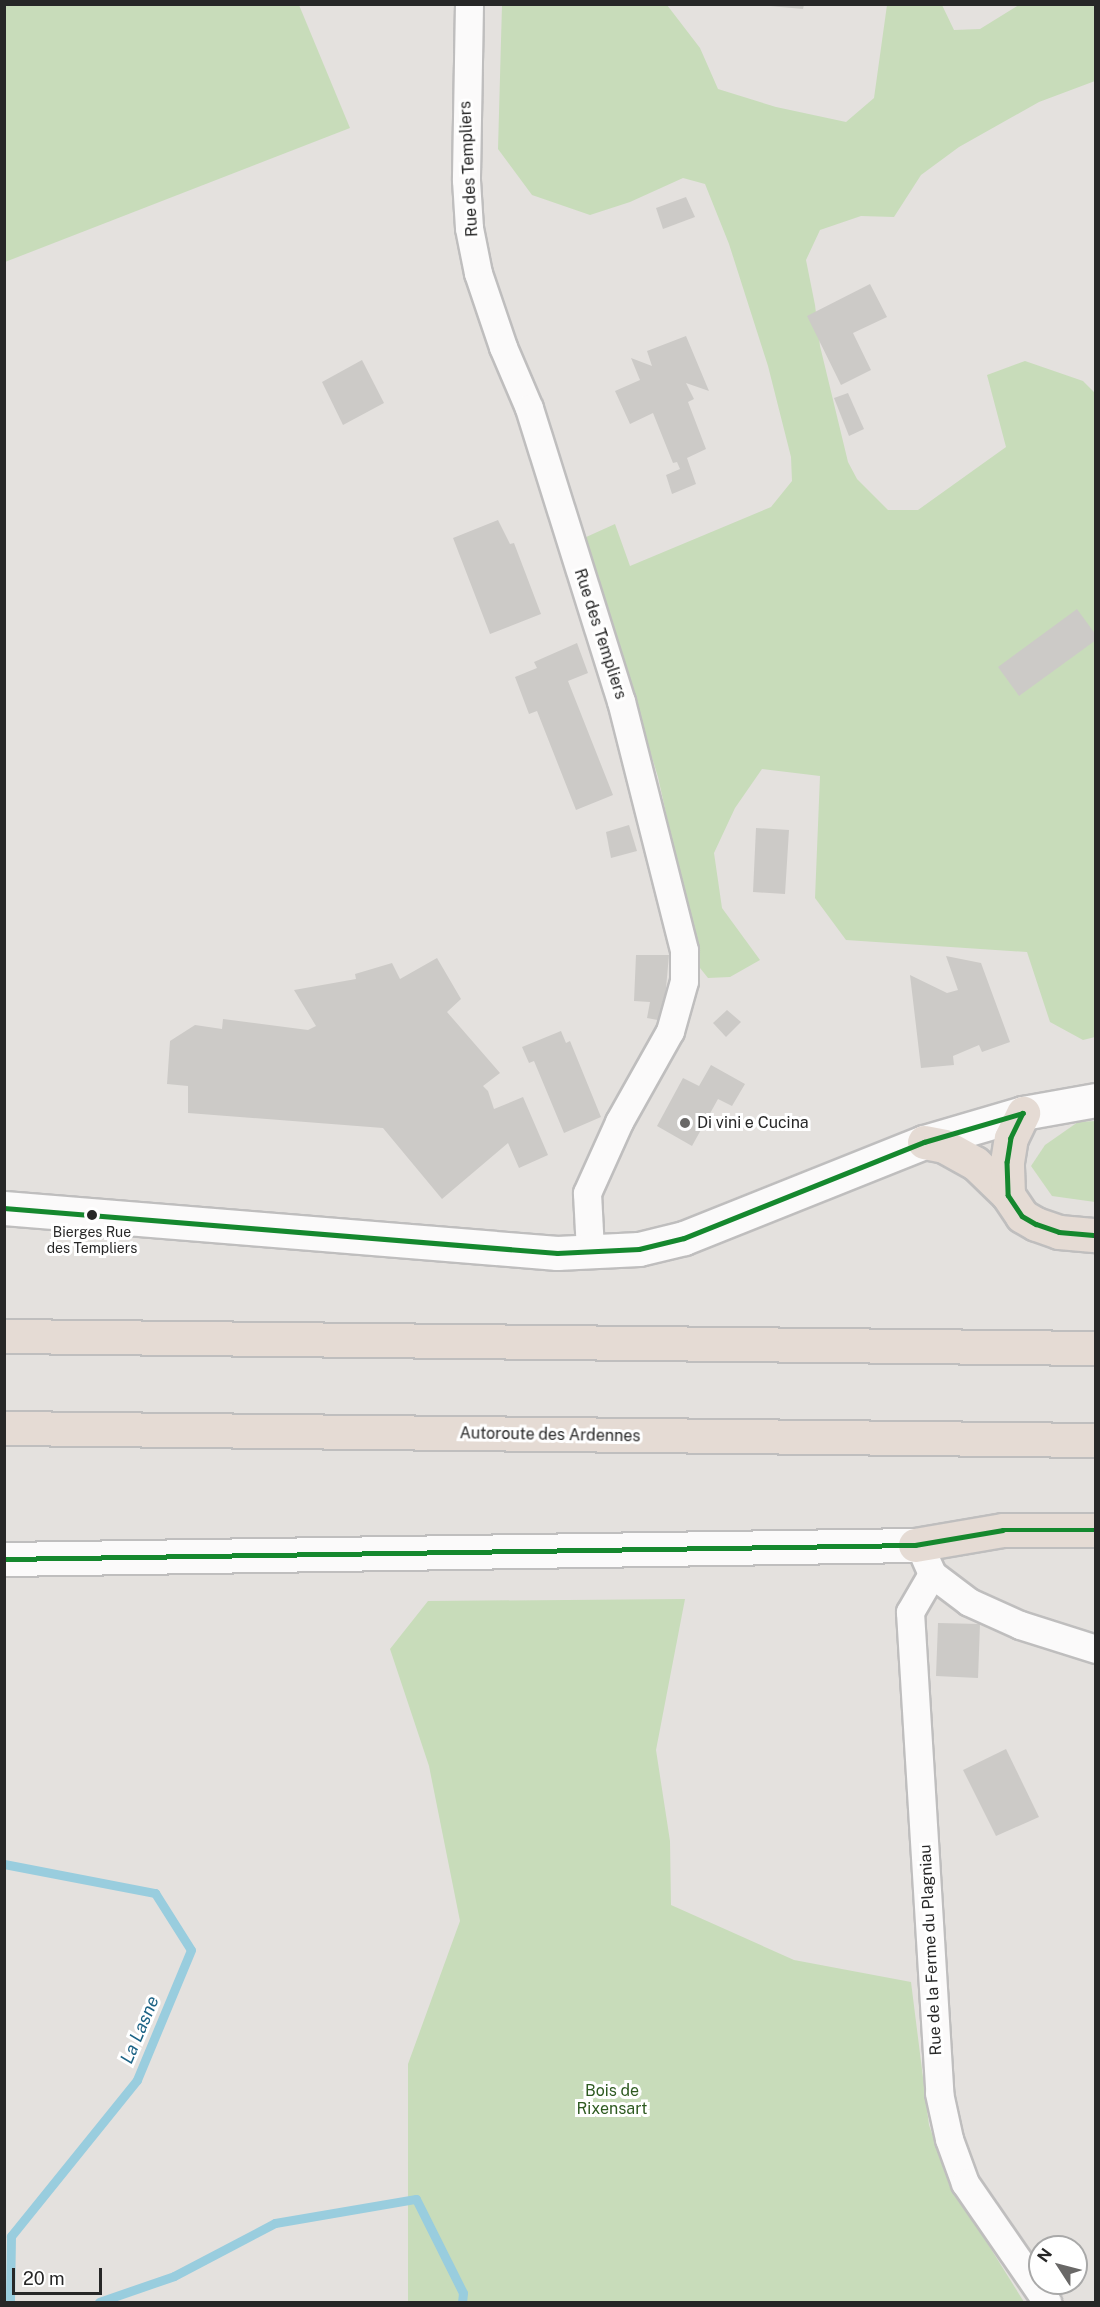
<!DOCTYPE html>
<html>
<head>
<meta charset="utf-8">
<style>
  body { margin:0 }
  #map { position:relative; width:1100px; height:2307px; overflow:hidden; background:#e4e1de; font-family:"Public Sans",sans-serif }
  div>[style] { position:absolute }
  .green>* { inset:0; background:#c8dcba }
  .stream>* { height:9px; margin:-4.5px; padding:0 4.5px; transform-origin:4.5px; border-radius:4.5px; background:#99cdde }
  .building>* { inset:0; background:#cccac7 }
  .roads { filter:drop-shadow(2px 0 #bfbebe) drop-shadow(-2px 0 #bfbebe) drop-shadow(0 2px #bfbebe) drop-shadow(0 -2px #bfbebe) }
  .minor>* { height:27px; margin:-13.5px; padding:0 13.5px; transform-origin:13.5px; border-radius:13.5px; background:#fbfafa }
  .tertiary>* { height:33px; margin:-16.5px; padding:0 16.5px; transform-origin:16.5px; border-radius:16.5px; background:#fbfafa }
  .motorway>* { height:33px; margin:-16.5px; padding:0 16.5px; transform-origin:16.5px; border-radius:16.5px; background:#e5dbd4 }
  .bus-1>* { height:4.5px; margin:-2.25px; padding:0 2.25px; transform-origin:2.25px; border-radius:2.25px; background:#15882e }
  .dots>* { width:16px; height:16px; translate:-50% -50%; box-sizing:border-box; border:3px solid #fff; border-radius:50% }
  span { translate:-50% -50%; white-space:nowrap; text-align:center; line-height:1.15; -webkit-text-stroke:6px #fff; paint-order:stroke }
  .bus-label { font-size:14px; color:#272727 }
  .street-label { font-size:16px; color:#272727 }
  .poi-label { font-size:16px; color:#272727 }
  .left { translate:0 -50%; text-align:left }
  .park-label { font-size:16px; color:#2e5a21 }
  .water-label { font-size:18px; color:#1d6385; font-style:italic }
  .frame { position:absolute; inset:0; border:6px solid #272727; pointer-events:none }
  .north { position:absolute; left:1028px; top:2235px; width:60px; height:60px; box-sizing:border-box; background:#fff; border:2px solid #a9a9a9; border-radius:50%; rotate:306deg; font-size:16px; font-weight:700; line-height:24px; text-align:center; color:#272727 }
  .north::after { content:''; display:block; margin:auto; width:21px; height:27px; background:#696867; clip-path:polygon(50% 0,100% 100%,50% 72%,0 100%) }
  .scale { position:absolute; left:12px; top:2268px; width:90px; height:27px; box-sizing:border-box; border:3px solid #272727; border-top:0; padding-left:8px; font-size:18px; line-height:21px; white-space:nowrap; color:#272727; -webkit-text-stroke:4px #fff; paint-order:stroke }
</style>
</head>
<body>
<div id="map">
  <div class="green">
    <i style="clip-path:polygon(5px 4px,299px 5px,350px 128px,5px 262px)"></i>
    <i style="clip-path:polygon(502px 5px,667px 5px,700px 48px,718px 89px,776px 107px,846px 122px,874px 98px,887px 5px,942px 5px,954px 30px,980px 29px,1019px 5px,1095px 5px,1095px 81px,1039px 102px,959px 147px,921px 175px,894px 217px,861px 216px,820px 230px,806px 260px,815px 305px,820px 346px,848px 462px,857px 479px,888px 510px,918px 510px,1006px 447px,987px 375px,1025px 361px,1083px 381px,1095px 393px,1095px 1037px,1083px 1040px,1050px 1022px,1027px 952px,846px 940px,815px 898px,820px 776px,762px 769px,735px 808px,714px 853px,722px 908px,760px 960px,730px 977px,708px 978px,700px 968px,658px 777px,584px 538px,615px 524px,630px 566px,771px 507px,792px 481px,791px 457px,768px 366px,729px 244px,705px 184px,683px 178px,630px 202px,590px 215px,532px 195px,498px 149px)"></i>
    <i style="clip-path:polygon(1095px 1121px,1095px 1202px,1052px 1196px,1031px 1166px,1045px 1145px,1078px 1122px)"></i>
    <i style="clip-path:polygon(685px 1599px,656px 1750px,670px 1841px,671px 1905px,794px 1960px,911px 1982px,929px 2125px,948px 2180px,1024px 2302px,408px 2302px,408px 2064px,460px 1921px,429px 1766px,390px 1649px,428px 1601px)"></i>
  </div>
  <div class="stream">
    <i style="left:4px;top:1864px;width:154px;rotate:10.9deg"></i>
    <i style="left:155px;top:1893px;width:67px;rotate:57.7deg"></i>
    <i style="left:191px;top:1950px;width:141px;rotate:112.6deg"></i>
    <i style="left:137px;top:2080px;width:201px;rotate:128.9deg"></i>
    <i style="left:11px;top:2236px;width:66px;rotate:90.9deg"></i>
    <i style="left:99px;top:2302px;width:79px;rotate:-19.1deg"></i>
    <i style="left:174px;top:2276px;width:114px;rotate:-27.7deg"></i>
    <i style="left:275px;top:2223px;width:143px;rotate:-9.7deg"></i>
    <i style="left:416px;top:2199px;width:105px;rotate:63.4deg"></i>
    <i style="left:463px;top:2293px;width:9px;rotate:96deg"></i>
  </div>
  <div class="building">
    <i style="clip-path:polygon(758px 5px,804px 5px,803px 9px)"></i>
    <i style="clip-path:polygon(686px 197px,695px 217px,663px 229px,656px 208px)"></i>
    <i style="clip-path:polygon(870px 284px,887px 317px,853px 333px,871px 370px,841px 385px,807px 316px)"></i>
    <i style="clip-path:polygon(686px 336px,709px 391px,686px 383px,694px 399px,688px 402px,706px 449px,687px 458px,696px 484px,672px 494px,666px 475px,680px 469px,677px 462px,673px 463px,653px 413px,630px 424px,615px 391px,640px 380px,631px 358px,652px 366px,647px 351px)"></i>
    <i style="clip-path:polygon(362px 360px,384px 403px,343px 425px,322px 382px)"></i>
    <i style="clip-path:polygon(848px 393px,864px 429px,849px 436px,834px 398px)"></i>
    <i style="clip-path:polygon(498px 520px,510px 544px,514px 543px,541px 614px,490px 634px,453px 538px)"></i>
    <i style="clip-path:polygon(1077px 609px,1096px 635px,1096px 640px,1019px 696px,998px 667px)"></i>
    <i style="clip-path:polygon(577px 643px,588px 673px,568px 681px,613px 795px,576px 810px,537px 711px,529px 714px,515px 677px,537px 668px,534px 662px)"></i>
    <i style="clip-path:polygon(629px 825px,637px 851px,611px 858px,606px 832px)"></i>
    <i style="clip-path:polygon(756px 828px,789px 830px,785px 894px,753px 892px)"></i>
    <i style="clip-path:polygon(636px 955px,669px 955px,663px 1021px,647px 1018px,650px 1002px,634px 1001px)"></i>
    <i style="clip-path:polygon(946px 956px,981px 963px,1010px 1042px,982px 1052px,979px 1045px,953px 1056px,954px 1065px,921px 1068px,910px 975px,947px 993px,958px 990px)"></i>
    <i style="clip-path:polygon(437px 958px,461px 999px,447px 1012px,500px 1073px,483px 1086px,488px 1091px,494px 1109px,523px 1097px,548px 1155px,519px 1168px,508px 1143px,442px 1199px,383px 1128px,188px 1113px,188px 1086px,167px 1084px,170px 1041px,195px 1025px,222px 1029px,223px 1019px,308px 1030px,316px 1026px,294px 990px,356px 979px,355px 974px,392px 963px,400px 979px)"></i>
    <i style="clip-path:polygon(727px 1010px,741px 1022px,726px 1037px,713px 1023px)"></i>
    <i style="clip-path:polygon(561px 1031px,566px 1043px,570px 1041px,601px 1117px,564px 1133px,534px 1061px,529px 1063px,522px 1047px)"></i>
    <i style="clip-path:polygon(711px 1065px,745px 1084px,732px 1106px,718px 1099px,692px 1146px,657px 1126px,683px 1078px,699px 1086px)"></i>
    <i style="clip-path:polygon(938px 1623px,980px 1624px,978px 1678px,936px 1676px)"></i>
    <i style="clip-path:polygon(1006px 1749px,1039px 1817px,996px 1836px,963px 1770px)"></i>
  </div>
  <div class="roads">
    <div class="minor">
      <i style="left:469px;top:4px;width:176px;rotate:91deg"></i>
      <i style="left:466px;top:180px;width:48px;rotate:86.4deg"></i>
      <i style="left:469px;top:228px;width:46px;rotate:78.7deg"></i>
      <i style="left:478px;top:273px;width:78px;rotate:71.3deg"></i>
      <i style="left:503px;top:347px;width:66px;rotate:66.9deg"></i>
      <i style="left:529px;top:408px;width:307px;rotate:72.6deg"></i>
      <i style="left:621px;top:701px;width:257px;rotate:75.8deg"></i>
      <i style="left:684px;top:950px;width:31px;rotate:90deg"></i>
      <i style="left:684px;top:981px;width:52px;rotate:105.6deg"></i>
      <i style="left:670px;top:1031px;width:104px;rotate:119.3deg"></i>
      <i style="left:619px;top:1122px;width:78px;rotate:114.3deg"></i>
      <i style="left:587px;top:1193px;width:58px;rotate:87deg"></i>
      <i style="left:925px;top:1558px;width:17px;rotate:66deg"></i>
      <i style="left:932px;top:1574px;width:46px;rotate:37.1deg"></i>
      <i style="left:969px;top:1602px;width:56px;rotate:24.3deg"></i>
      <i style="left:1020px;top:1625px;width:80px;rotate:17.5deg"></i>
      <i style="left:932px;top:1574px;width:44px;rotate:120.1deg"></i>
      <i style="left:910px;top:1612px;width:482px;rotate:86.5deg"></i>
      <i style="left:939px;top:2093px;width:47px;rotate:77.7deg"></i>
      <i style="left:949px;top:2139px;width:47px;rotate:70deg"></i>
      <i style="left:965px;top:2183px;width:145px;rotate:55.4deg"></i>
    </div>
    <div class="tertiary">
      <i style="left:4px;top:1208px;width:555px;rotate:4.65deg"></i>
      <i style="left:557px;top:1253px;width:82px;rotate:-2.8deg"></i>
      <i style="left:639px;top:1249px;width:46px;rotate:-13.7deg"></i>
      <i style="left:684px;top:1238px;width:258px;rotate:-21.8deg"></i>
      <i style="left:924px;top:1142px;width:103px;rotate:-16.3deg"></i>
      <i style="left:1023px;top:1113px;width:74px;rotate:-10.1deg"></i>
      <i style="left:4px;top:1559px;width:911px;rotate:-0.88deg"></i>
    </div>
    <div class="motorway">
      <i style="left:924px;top:1142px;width:20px;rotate:11deg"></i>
      <i style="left:944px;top:1146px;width:35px;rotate:29deg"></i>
      <i style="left:975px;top:1163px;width:46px;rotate:44.1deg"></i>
      <i style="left:1008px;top:1195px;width:25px;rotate:56deg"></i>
      <i style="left:1022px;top:1216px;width:16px;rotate:30deg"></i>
      <i style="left:1036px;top:1224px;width:24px;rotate:19deg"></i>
      <i style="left:1059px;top:1232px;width:37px;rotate:5deg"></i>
      <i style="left:1008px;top:1195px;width:33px;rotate:-92deg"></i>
      <i style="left:1007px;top:1162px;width:24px;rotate:-81deg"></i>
      <i style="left:1011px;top:1138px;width:28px;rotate:-64deg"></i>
      <i style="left:4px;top:1336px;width:1092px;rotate:0.63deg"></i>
      <i style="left:4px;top:1428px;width:1092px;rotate:0.63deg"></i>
      <i style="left:915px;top:1545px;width:89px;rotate:-9.7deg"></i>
      <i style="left:1003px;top:1530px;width:93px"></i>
    </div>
  </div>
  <div class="bus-1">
    <i style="left:1023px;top:1113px;width:28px;rotate:116deg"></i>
    <i style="left:1011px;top:1138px;width:24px;rotate:99deg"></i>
    <i style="left:1007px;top:1162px;width:33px;rotate:88deg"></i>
    <i style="left:1008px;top:1195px;width:25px;rotate:56deg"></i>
    <i style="left:1022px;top:1216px;width:16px;rotate:30deg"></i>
    <i style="left:1036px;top:1224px;width:24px;rotate:19deg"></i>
    <i style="left:1059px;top:1232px;width:37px;rotate:5deg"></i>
    <i style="left:4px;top:1208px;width:555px;rotate:4.65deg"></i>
    <i style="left:557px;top:1253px;width:82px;rotate:-2.8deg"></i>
    <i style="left:639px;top:1249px;width:46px;rotate:-13.7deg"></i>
    <i style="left:684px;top:1238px;width:258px;rotate:-21.8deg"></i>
    <i style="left:924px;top:1142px;width:103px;rotate:-16.3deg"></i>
    <i style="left:4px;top:1559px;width:911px;rotate:-0.88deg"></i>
    <i style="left:915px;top:1545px;width:89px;rotate:-9.7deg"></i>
    <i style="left:1003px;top:1530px;width:93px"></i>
  </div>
  <div class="dots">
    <i style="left:685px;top:1123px;background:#696867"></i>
    <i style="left:92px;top:1215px;background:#272727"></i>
  </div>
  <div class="bus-label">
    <span style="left:92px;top:1240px">Bierges Rue<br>des Templiers</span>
  </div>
  <div class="street-label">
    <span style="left:469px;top:169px;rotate:-93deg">Rue des Templiers</span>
    <span style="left:600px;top:634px;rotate:72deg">Rue des Templiers</span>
    <span style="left:550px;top:1435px;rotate:1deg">Autoroute des Ardennes</span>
    <span style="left:931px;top:1950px;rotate:-93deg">Rue de la Ferme du Plagniau</span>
  </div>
  <div class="poi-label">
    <span class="left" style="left:697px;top:1123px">Di vini e Cucina</span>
  </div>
  <div class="park-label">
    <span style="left:612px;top:2100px">Bois de<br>Rixensart</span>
  </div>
  <div class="water-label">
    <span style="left:140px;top:2030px;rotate:-67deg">La Lasne</span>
  </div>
  <div class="frame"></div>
  <div class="north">N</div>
  <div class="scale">20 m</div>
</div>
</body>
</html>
